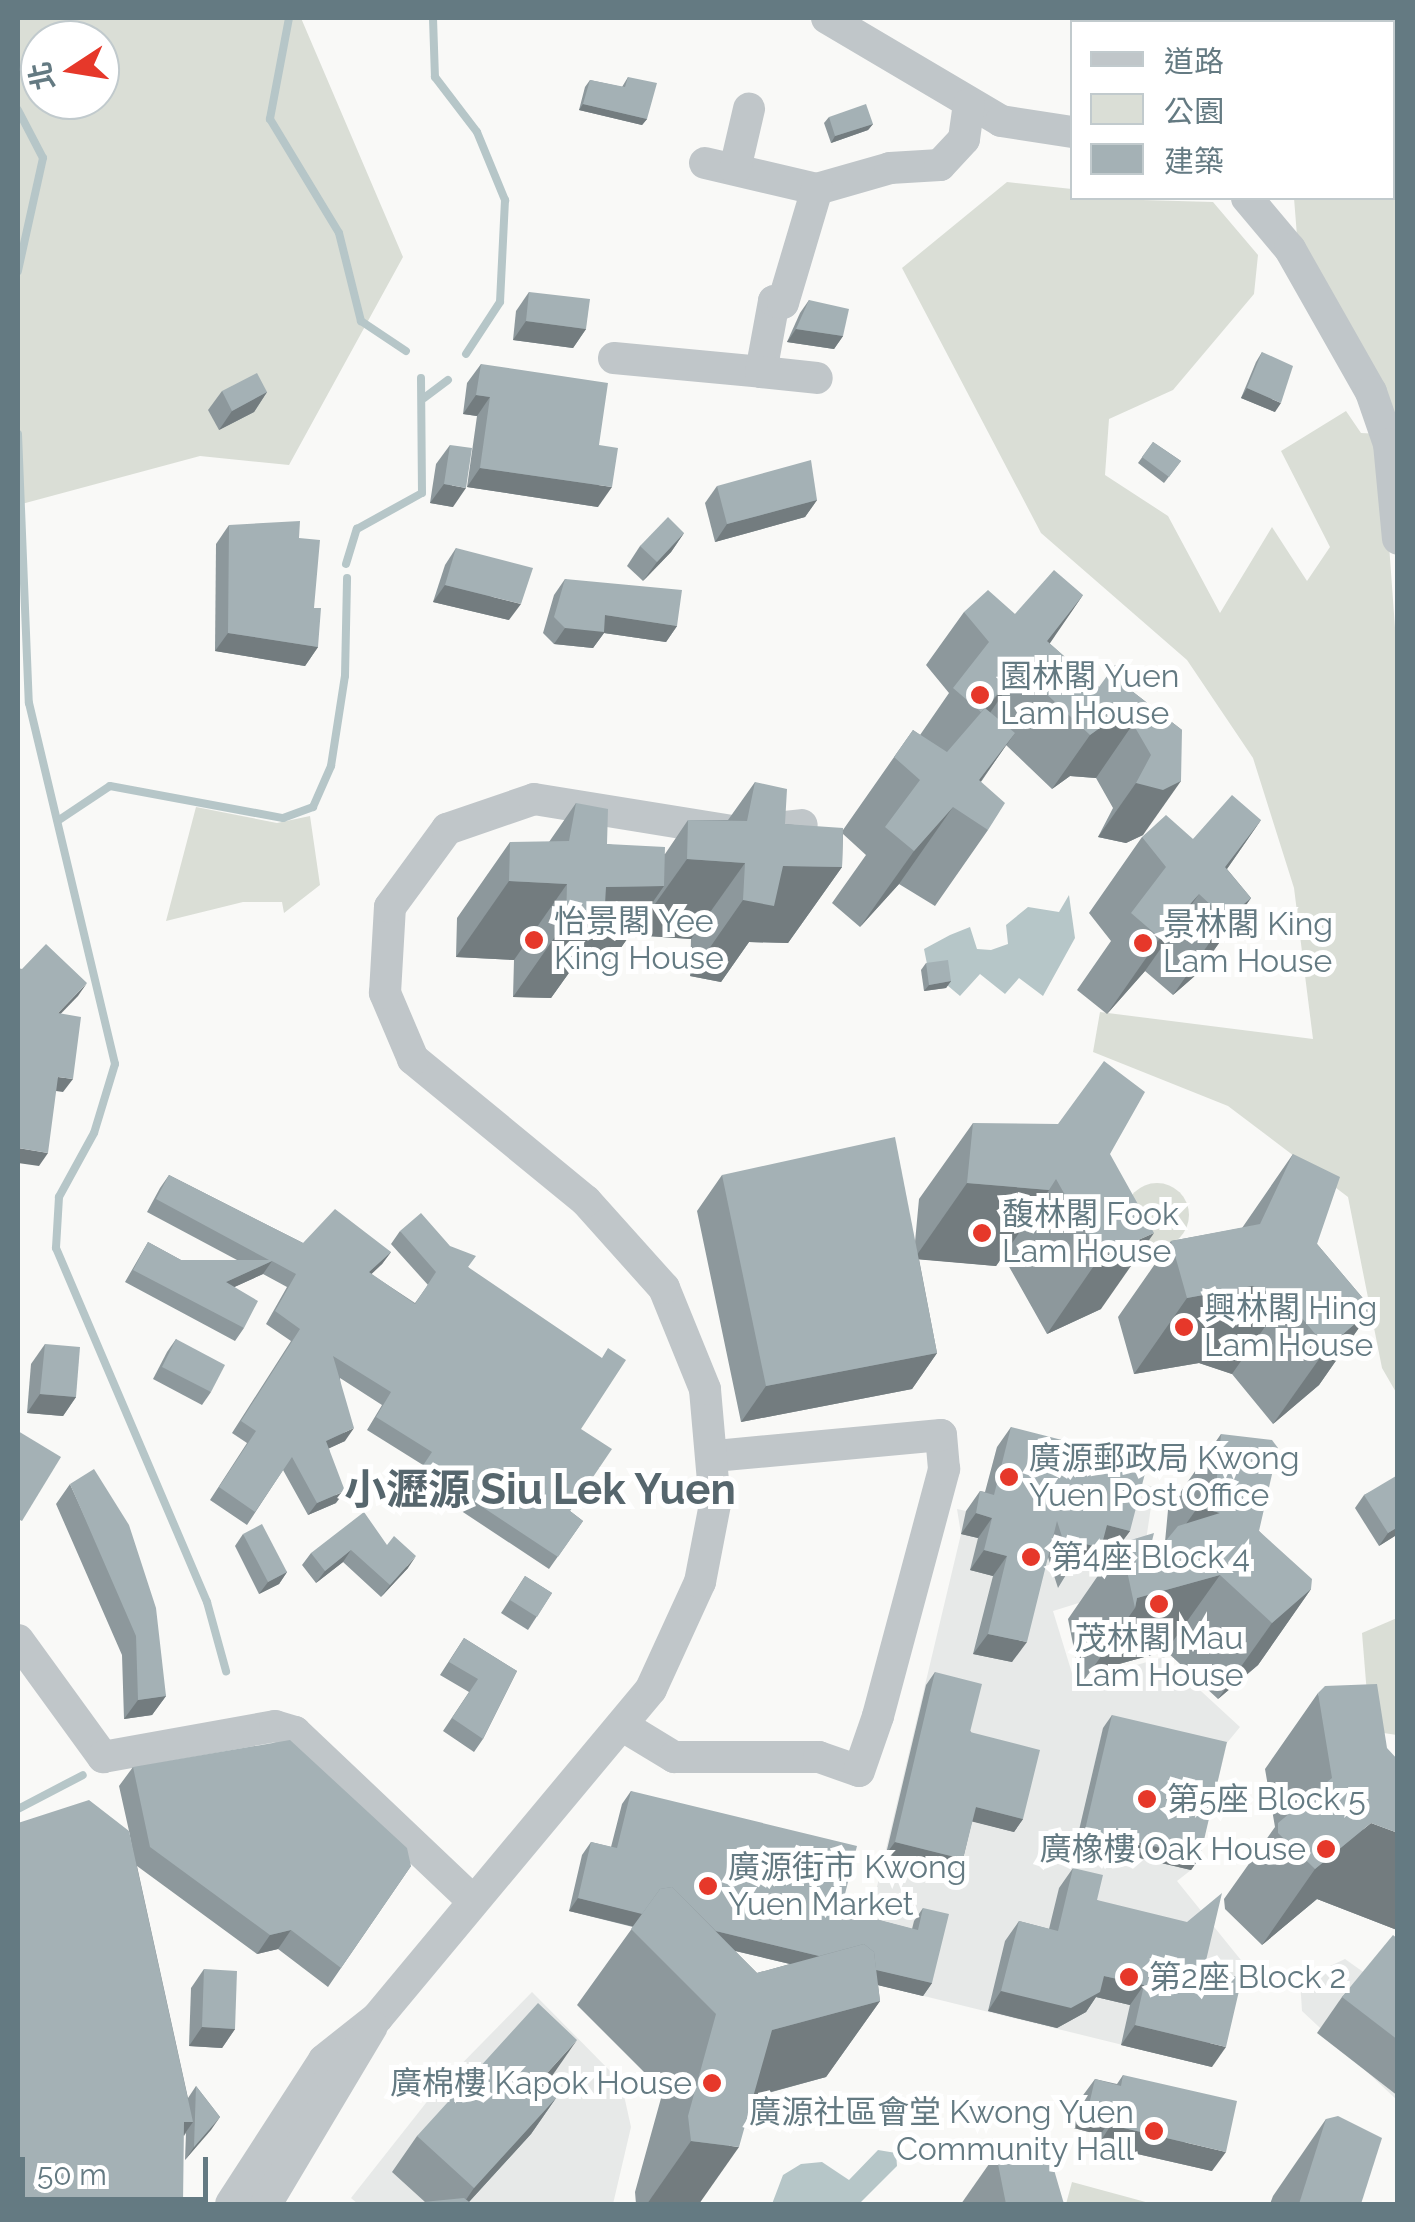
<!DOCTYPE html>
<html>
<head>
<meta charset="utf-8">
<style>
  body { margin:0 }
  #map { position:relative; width:1415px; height:2222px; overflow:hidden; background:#f9f9f7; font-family:Raleway,"Noto Sans TC",sans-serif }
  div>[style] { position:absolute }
  .built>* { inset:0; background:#e7e9e8 }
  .green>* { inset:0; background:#daded6 }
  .round { border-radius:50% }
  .water>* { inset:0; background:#b6c6c8 }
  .stream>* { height:8px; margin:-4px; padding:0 4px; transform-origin:4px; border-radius:4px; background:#b6c6c8 }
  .minor>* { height:32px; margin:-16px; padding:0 16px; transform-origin:16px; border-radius:16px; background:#c0c6c9 }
  .wall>* { inset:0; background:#8d989c }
  .shaded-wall>* { inset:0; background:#737c7f }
  .building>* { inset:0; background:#a4b1b5 }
  .dots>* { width:28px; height:28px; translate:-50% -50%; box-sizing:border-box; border:5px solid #fff; border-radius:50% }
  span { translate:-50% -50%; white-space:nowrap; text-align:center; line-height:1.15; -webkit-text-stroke:10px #fff; paint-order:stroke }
  .poi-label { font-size:32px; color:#647a82 }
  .left { translate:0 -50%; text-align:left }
  .right { translate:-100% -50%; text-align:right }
  .district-label { font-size:42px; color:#56666d; font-weight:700 }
  .frame { position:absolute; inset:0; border:20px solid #647a82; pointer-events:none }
  .legend { position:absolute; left:1070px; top:20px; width:325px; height:180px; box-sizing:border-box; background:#fff; border:2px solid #c1cacd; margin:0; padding:12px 18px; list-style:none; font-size:30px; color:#647a82 }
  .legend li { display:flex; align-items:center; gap:20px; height:50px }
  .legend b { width:50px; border:2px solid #c1cacd }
  .north { position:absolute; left:20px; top:20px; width:100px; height:100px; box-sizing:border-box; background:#fff; border:2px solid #c1cacd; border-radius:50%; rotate:258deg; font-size:28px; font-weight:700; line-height:40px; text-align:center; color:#647a82 }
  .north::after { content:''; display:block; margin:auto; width:35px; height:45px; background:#e6382a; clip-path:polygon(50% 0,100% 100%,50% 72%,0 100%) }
  .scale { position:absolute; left:20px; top:2157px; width:188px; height:45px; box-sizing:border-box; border:5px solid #647a82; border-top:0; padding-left:12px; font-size:30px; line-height:35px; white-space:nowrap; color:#647a82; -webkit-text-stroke:8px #fff; paint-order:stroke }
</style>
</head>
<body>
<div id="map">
  <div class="built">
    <i style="clip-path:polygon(997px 1447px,1154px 1487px,1142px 1567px,1124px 1589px,1053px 1611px,1075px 1683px,1164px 1657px,1240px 1727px,1217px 1755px,1191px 1870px,1177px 1881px,1253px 1975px,1228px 1998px,1212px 2067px,855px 1979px,961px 1534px,957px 1509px,980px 1514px)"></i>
    <i style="clip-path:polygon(1345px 1959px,1397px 1996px,1397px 2100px,1302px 2011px,1300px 1980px)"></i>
    <i style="clip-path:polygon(532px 1992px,621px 2082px,631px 2127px,613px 2204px,358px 2204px,351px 2198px,437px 2089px)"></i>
  </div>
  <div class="green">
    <i style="clip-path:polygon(evenodd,18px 18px,301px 18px,403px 257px,289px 465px,200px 456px,18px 505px,18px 18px,40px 40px,100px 40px,100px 100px,40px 100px,40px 40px)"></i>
    <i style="clip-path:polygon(1251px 18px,1397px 18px,1397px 437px,1297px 236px,1294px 198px,1392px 198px,1392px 22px)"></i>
    <i style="clip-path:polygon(1007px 182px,1072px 189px,1072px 198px,1213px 202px,1258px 255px,1254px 294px,1173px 390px,1109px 419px,1105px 475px,1168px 516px,1220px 613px,1272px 527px,1307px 581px,1330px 547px,1281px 451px,1346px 411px,1361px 433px,1381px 434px,1398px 669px,1397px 1394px,1382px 1368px,1348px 1197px,1228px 1106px,1093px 1052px,1100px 1012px,1313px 1039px,1294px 888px,1253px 758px,1187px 660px,1041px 533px,902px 268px)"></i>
    <i style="clip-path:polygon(196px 807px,277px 823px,310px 816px,320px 885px,284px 913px,282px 902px,243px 902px,166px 921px)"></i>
    <i class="round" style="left:1125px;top:1183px;width:64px;height:64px"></i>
    <i style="clip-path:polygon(1397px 1618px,1397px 1735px,1370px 1731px,1362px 1633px)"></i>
    <i style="clip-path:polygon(1072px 2182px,1153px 2204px,1066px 2204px)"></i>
  </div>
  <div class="water">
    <i style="clip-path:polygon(1069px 895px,1075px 938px,1043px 996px,1019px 978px,1005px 994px,980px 974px,960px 996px,928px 969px,924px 949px,950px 935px,970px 927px,977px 949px,991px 950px,1008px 944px,1006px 925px,1028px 907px,1059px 912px)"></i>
    <i style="clip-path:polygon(878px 2150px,896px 2153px,897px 2166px,859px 2204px,772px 2204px,783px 2175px,801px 2164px,822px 2162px,849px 2180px)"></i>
  </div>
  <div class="stream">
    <i style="left:289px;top:18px;width:103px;rotate:100.7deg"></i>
    <i style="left:270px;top:119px;width:133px;rotate:58.8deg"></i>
    <i style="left:339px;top:233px;width:91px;rotate:76deg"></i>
    <i style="left:361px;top:321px;width:54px;rotate:33.7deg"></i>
    <i style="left:433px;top:18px;width:59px;rotate:88.1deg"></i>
    <i style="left:435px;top:77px;width:69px;rotate:52.6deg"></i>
    <i style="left:477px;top:132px;width:74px;rotate:67.6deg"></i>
    <i style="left:505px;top:200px;width:102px;rotate:92.8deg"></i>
    <i style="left:500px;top:302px;width:62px;rotate:123.2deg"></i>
    <i style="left:18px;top:110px;width:54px;rotate:62.5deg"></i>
    <i style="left:43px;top:158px;width:116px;rotate:102.5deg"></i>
    <i style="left:424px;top:398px;width:30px;rotate:-37deg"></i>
    <i style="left:18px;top:434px;width:269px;rotate:87.7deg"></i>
    <i style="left:29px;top:703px;width:371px;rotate:76.6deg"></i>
    <i style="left:115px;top:1064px;width:72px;rotate:106.9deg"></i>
    <i style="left:94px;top:1133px;width:73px;rotate:118.7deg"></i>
    <i style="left:59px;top:1197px;width:51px;rotate:93.4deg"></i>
    <i style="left:56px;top:1248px;width:385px;rotate:66.9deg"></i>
    <i style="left:207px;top:1602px;width:72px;rotate:74.6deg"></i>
    <i style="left:346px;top:564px;width:37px;rotate:-73deg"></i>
    <i style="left:357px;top:529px;width:74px;rotate:-29deg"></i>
    <i style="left:422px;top:493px;width:115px;rotate:-90.5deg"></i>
    <i style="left:59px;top:820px;width:61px;rotate:-33.7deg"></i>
    <i style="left:110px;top:786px;width:176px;rotate:10.5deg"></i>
    <i style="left:283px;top:818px;width:32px;rotate:-20deg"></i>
    <i style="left:313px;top:807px;width:45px;rotate:-66.3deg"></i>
    <i style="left:331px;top:766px;width:91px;rotate:-81.2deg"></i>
    <i style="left:345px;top:676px;width:98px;rotate:-88.8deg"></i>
    <i style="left:18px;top:1809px;width:73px;rotate:-27.6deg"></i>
  </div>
  <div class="minor">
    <i style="left:827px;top:18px;width:202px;rotate:30.6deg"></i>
    <i style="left:1001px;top:121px;width:72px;rotate:8.8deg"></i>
    <i style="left:705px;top:163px;width:115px;rotate:13.1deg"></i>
    <i style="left:817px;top:189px;width:76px;rotate:-16deg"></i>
    <i style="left:890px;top:168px;width:50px;rotate:-3.4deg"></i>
    <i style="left:940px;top:165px;width:35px;rotate:-47deg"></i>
    <i style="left:964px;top:139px;width:35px;rotate:-82deg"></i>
    <i style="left:735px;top:169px;width:62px;rotate:-76.9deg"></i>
    <i style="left:1247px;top:198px;width:67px;rotate:49.9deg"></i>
    <i style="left:1290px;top:249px;width:164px;rotate:60.5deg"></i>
    <i style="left:1371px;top:392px;width:55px;rotate:70.9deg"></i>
    <i style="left:1389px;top:444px;width:95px;rotate:84.6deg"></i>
    <i style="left:614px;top:358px;width:148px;rotate:5.4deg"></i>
    <i style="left:761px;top:372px;width:72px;rotate:-79.6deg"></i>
    <i style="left:774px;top:301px;width:9px;rotate:13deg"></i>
    <i style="left:783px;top:303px;width:119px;rotate:-73.4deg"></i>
    <i style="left:761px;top:372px;width:56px;rotate:6.1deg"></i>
    <i style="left:18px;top:1640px;width:145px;rotate:54deg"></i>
    <i style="left:103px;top:1757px;width:175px;rotate:-10.2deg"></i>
    <i style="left:275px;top:1726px;width:21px;rotate:17deg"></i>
    <i style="left:295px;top:1732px;width:245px;rotate:43.5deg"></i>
    <i style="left:623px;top:1726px;width:60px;rotate:31.3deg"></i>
    <i style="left:674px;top:1757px;width:145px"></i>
    <i style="left:819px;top:1757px;width:42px;rotate:19.3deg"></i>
    <i style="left:859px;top:1771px;width:58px;rotate:-70.9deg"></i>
    <i style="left:878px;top:1716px;width:256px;rotate:-75deg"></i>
    <i style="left:944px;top:1469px;width:34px;rotate:-95deg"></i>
    <i style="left:941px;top:1435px;width:226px;rotate:174.7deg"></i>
    <i style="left:231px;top:2204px;width:171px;rotate:-57.1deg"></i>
    <i style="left:324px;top:2060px;width:68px;rotate:-38.4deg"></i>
    <i style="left:377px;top:2018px;width:428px;rotate:-50.2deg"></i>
    <i style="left:651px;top:1689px;width:118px;rotate:-65.4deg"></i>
    <i style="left:700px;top:1582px;width:79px;rotate:-79.1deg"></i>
    <i style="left:715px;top:1504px;width:115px;rotate:-95deg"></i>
    <i style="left:705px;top:1389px;width:109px;rotate:-112.1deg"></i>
    <i style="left:664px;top:1288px;width:117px;rotate:-131.9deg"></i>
    <i style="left:586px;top:1201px;width:224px;rotate:-140.6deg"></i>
    <i style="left:413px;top:1059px;width:72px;rotate:-113deg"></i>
    <i style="left:385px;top:993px;width:86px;rotate:-86.7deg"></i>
    <i style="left:390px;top:907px;width:97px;rotate:-53.8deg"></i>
    <i style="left:447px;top:829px;width:92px;rotate:-19deg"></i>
    <i style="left:534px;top:799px;width:207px;rotate:9.2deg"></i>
    <i style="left:738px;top:832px;width:64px;rotate:-6.2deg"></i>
    <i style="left:266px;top:2204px;width:207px;rotate:-59.2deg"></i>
  </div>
  <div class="wall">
    <i style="clip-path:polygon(628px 77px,647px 119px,642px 125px,579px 110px,585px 87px,590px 80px,622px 87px)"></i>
    <i style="clip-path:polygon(829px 117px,873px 124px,868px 130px,831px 143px,824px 123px)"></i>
    <i style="clip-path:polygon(529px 292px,586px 329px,573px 348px,513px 340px,516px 311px)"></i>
    <i style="clip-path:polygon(809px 300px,843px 336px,834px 349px,787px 342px,800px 313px)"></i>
    <i style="clip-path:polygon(1262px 352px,1275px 412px,1241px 398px,1256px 362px)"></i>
    <i style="clip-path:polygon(481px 364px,599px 445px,598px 507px,467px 487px,477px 416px,463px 414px,467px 383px)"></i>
    <i style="clip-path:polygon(222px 391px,267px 392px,254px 412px,219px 430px,208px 410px)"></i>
    <i style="clip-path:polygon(1153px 442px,1181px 461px,1164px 483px,1138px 463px)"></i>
    <i style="clip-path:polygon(450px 445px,453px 507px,430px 503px,436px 464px)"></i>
    <i style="clip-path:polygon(717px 486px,817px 500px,805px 517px,715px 542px,705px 503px)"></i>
    <i style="clip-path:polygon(229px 525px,299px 538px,314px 608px,318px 647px,305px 666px,215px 651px,216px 544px)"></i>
    <i style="clip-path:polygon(684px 533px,671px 552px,643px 581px,627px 566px,640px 546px)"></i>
    <i style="clip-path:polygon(456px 548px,509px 620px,433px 602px,445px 565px)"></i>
    <i style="clip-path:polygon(565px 579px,677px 626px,666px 642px,604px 633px,593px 648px,554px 644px,543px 633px,554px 595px)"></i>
    <i style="clip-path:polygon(1083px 595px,1049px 643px,1099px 687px,1128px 688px,1182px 730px,1143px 835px,1126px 843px,1098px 837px,1113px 808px,1096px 778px,1070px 776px,1052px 789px,1006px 745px,981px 782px,988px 830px,935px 906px,899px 884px,860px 927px,832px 903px,866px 855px,843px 834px,842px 867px,788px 943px,749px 942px,721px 982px,690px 976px,691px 939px,633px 935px,634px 929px,611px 962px,576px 963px,551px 998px,513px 997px,514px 960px,456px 957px,457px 918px,510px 842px,549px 842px,576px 803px,607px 844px,665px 854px,688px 820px,728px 820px,755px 782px,785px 824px,843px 830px,913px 730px,920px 735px,949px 693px,926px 665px,964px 612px,1015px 614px)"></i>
    <i style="clip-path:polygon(1261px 820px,1227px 869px,1251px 898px,1197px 974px,1173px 995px,1145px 971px,1107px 1014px,1077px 990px,1111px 941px,1089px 913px,1142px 837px,1193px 839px)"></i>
    <i style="clip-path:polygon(926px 963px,951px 981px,946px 988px,924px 991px,921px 970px)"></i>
    <i style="clip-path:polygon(973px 1123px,1110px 1154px,1101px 1309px,1047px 1334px,1003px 1256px,996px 1266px,919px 1259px,937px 1353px,912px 1389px,741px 1422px,697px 1211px,722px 1175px,915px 1242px,919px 1199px)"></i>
    <i style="clip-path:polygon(1293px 1154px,1317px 1244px,1372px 1309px,1319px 1385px,1273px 1424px,1232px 1374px,1199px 1363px,1134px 1374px,1118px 1317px,1171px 1241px,1242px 1228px)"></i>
    <i style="clip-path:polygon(169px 1175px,303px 1243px,391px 1252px,382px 1264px,371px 1274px,415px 1303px,428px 1285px,391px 1244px,400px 1231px,468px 1267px,581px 1429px,570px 1511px,583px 1521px,549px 1569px,413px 1479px,423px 1465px,367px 1430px,382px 1405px,340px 1378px,345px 1441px,329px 1448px,336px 1503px,308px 1515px,283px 1470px,247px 1525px,210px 1500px,247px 1443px,232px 1433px,291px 1341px,266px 1324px,287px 1287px,263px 1274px,234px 1287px,244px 1328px,235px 1341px,125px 1282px,148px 1242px,181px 1260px,237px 1260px,147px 1212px,160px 1188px)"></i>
    <i style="clip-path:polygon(176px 1339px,211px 1392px,202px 1405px,153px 1379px,167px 1352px)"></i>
    <i style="clip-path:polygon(45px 1344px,76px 1397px,63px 1416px,27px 1413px,31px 1364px)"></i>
    <i style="clip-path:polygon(1011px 1427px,1130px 1531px,1121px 1543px,1146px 1565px,1165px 1542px,1168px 1510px,1221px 1434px,1259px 1531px,1311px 1589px,1258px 1665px,1218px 1699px,1166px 1651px,1090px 1672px,1081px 1684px,1068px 1619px,1115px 1551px,1101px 1547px,1087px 1568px,1072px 1565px,1058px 1588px,1048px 1557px,1012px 1662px,973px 1654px,993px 1576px,970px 1570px,978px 1538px,961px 1534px,966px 1511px,980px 1491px,985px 1492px,997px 1447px)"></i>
    <i style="clip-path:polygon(1398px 1479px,1398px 1534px,1379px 1546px,1355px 1508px,1364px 1495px)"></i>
    <i style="clip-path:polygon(70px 1484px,166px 1696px,152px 1715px,124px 1719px,122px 1655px,56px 1504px)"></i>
    <i style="clip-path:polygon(243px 1534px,287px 1572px,279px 1584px,259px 1594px,235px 1546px)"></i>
    <i style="clip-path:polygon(387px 1545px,408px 1568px,381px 1597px,343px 1562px,316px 1583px,302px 1565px,311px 1553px)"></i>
    <i style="clip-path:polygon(525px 1576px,552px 1593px,528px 1630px,501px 1613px)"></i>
    <i style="clip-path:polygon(464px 1638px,517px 1671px,483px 1739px,474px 1752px,443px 1731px,469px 1692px,440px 1675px)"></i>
    <i style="clip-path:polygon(935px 1672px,1023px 1819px,1014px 1832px,972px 1821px,963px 1859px,954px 1872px,886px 1854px,926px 1685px)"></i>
    <i style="clip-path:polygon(1318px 1693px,1397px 1930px,1317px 1899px,1262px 1945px,1225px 1909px,1224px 1899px,1275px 1827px,1265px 1769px)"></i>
    <i style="clip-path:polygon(1112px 1715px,1200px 1857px,1191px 1870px,1076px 1843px,1103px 1728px)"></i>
    <i style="clip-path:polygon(133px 1767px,411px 1866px,328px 1987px,278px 1949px,257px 1954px,137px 1866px,188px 2098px,196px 2086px,220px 2117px,185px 2160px,186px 2133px,184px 2136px,129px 1831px,119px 1786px)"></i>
    <i style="clip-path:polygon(evenodd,631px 1791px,841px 1910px,912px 1929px,914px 1921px,923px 1908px,932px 1983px,923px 1996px,878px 1985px,880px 2001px,826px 2077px,754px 2097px,699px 2204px,636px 2204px,635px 2192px,663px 2091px,577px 2005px,633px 1927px,569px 1911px,582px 1855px,591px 1842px,611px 1847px,622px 1804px,631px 1791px,735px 1951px,790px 1964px,757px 1973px,735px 1951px)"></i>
    <i style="clip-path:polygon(1073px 1868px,1097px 1900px,1204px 1969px,1212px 2067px,1121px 2045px,1130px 2005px,1096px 1997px,1086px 2012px,1057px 2028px,988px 2011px,1005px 1941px,1019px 1921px,1049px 1929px,1059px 1888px)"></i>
    <i style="clip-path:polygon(1398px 1939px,1398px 2096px,1317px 2033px,1342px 1997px)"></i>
    <i style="clip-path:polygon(204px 1969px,235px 2029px,222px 2048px,189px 2046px,191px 1988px)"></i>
    <i style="clip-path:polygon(1123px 2075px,1212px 2171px,1098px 2145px,1100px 2135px,1074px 2128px,1081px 2098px,1095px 2079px,1117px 2084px)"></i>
    <i style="clip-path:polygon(552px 2076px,543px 2086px,556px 2098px,531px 2134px,469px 2202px,472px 2204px,412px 2204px,413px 2203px,425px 2202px,392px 2172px,417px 2136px)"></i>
    <i style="clip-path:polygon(1326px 2119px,1361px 2204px,1270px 2204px,1273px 2196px)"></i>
    <i style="clip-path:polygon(996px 2154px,1064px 2204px,961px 2204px)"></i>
  </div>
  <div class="shaded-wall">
    <i style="clip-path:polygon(583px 104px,647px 119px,642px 125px,579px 110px)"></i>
    <i style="clip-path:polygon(873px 124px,868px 130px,831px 143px,835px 136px)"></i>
    <i style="clip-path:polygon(526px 321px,586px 329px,573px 348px,513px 340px)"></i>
    <i style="clip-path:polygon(796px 329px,843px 336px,834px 349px,787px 342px)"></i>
    <i style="clip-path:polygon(1247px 388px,1281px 403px,1275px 412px,1241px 398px)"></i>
    <i style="clip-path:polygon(267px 392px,254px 412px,219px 430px,232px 411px)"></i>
    <i style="clip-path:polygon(476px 395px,490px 397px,477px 416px,463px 414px)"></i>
    <i style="clip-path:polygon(480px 468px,612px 487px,598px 507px,467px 487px)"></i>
    <i style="clip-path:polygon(444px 484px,466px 488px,453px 507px,430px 503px)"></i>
    <i style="clip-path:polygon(817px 500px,805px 517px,715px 542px,727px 524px)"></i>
    <i style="clip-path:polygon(684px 533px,671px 552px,643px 581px,657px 562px)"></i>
    <i style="clip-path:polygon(445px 585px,521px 604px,509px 620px,433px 602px)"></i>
    <i style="clip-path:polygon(1083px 595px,1046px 649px,1047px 641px)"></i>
    <i style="clip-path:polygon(605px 615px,677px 626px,666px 642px,604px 633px,593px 648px,554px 644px,565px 628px)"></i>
    <i style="clip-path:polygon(228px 633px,318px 647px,305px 666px,215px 651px)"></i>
    <i style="clip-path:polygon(1020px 669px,983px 723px,982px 713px)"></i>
    <i style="clip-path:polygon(1108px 722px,1133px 724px,1096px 778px,1070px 776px,1052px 789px,1090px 735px)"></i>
    <i style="clip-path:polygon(1015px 733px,961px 809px,979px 780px)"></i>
    <i style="clip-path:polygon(1181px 781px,1143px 835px,1126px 843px,1098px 837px,1136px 783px)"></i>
    <i style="clip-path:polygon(953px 807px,899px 884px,860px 927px,914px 851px)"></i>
    <i style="clip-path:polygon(1261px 820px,1208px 896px,1225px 867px)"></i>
    <i style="clip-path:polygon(687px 859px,745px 863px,691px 939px,633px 935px)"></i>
    <i style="clip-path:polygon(783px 866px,842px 867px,788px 943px,749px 942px,721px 982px,690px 976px,743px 900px)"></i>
    <i style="clip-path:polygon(509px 881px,567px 884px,514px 960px,456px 957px)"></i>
    <i style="clip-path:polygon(664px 886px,611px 962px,576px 963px,551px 998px,513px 997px,566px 921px,606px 887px)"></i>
    <i style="clip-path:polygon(1199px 894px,1145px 971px,1107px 1014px,1160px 938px)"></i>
    <i style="clip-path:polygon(1251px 898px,1197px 974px,1173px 995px,1226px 919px)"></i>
    <i style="clip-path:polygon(951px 981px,946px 988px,924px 991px,929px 985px)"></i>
    <i style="clip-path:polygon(87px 983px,78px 996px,49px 1026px,58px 1013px)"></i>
    <i style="clip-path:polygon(58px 1077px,73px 1079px,63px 1092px,49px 1090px)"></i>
    <i style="clip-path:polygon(18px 1148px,48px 1153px,39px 1166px,18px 1163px)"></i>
    <i style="clip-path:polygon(967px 1183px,1049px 1190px,996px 1266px,914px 1259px)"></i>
    <i style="clip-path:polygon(1154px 1233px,1101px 1309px,1047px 1334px,1100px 1257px)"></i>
    <i style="clip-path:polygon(391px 1252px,382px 1264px,360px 1285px,369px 1272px)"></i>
    <i style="clip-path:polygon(272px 1261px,263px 1274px,217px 1295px,226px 1282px)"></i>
    <i style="clip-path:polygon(1252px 1286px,1285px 1298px,1232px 1374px,1199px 1363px,1134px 1374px,1187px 1298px)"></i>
    <i style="clip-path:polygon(1372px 1309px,1319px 1385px,1273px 1424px,1327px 1348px)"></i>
    <i style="clip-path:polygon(937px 1353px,912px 1389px,741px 1422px,766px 1386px)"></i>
    <i style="clip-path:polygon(40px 1394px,76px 1397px,63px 1416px,27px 1413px)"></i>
    <i style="clip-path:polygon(354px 1428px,345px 1441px,317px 1454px,326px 1441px)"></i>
    <i style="clip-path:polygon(345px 1491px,336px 1503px,308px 1515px,317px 1503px)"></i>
    <i style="clip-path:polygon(1198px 1507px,1220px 1513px,1144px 1583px)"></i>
    <i style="clip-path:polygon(976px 1513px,992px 1518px,978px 1538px,961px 1534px)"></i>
    <i style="clip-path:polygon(1107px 1525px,1130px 1531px,1115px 1551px,1093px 1545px)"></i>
    <i style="clip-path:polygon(1398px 1527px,1398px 1534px,1379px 1546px,1388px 1533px)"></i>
    <i style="clip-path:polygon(1078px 1542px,1101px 1548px,1087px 1568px,1071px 1564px)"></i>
    <i style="clip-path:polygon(351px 1550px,343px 1562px,316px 1583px,325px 1571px)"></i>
    <i style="clip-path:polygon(984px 1550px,1007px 1556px,993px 1576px,970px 1570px)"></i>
    <i style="clip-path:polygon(416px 1556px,408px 1568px,381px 1597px,390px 1585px)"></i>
    <i style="clip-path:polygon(287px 1572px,279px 1584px,259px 1594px,268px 1582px)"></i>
    <i style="clip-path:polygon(1220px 1575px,1166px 1651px,1090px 1672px,1135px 1608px,1137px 1598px)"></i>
    <i style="clip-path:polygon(1311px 1589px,1258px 1665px,1218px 1699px,1272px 1623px)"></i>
    <i style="clip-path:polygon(988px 1634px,1027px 1642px,1012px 1662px,973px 1654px)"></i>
    <i style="clip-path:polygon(166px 1696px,152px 1715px,124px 1719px,138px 1700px)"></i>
    <i style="clip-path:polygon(976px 1807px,1023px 1819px,1014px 1832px,966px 1820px)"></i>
    <i style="clip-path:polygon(1371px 1823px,1398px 1833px,1397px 1930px,1317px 1899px,1262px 1945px,1315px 1869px)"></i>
    <i style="clip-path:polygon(1085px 1830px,1200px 1857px,1191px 1870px,1076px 1843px)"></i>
    <i style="clip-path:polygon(895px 1842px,963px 1859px,954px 1872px,886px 1854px)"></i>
    <i style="clip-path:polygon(578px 1898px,932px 1983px,923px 1996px,569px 1911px)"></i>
    <i style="clip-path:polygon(291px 1930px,278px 1949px,257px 1954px,270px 1935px)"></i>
    <i style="clip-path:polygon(1104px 1976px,1144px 1985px,1130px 2005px,1096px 1997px,1086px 2012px,1057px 2028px,988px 2011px,1001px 1991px)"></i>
    <i style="clip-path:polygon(880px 2001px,826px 2077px,719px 2106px,772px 2030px)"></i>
    <i style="clip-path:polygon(1135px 2025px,1226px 2047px,1212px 2067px,1121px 2045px)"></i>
    <i style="clip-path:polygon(202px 2027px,235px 2029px,222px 2048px,189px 2046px)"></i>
    <i style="clip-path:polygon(577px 2040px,552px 2076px,513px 2118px,539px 2082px)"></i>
    <i style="clip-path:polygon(556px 2098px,531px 2134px,467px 2204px,463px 2204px,474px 2188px)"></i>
    <i style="clip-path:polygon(1088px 2109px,1114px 2115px,1100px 2135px,1074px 2128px)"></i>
    <i style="clip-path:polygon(220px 2117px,211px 2130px,185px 2160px,194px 2147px)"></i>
    <i style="clip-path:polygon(184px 2122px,193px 2122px,171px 2153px)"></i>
    <i style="clip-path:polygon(1111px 2125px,1226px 2152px,1212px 2171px,1098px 2145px)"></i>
    <i style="clip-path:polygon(691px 2141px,739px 2147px,699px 2204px,647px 2204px)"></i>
  </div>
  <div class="building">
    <i style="clip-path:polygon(628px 77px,657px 83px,647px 119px,583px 104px,590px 80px,625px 87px)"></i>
    <i style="clip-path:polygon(866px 104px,873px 124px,835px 136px,829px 117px)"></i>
    <i style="clip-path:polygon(529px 292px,590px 299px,586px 329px,526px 321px)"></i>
    <i style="clip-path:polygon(809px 300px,849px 309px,843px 336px,796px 329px)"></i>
    <i style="clip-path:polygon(1262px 352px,1293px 366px,1281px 403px,1247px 388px)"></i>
    <i style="clip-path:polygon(481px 364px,608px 383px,599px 445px,618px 448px,612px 487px,480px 468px,490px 397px,476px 395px)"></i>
    <i style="clip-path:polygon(257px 373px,267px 392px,232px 411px,222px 391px)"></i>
    <i style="clip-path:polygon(1153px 442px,1181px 461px,1169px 477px,1142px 457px)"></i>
    <i style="clip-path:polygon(450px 445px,472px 448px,466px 488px,444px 484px)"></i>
    <i style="clip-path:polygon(811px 460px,817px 500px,727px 524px,717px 486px)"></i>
    <i style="clip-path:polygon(668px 517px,684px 533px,657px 562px,640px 546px)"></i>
    <i style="clip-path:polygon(300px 521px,299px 538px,320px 540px,314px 608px,321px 608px,318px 647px,228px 633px,229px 525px)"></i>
    <i style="clip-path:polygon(456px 548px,533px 568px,521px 604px,445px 585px)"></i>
    <i style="clip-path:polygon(1054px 570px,1083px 595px,1047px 641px,1099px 687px,1115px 665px,1128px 666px,1128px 688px,1182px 730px,1181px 781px,1163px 790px,1136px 783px,1151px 755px,1133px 724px,1108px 722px,1090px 735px,1020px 669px,981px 712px,953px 688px,989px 642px,964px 612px,988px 590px,1015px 614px)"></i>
    <i style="clip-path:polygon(565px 579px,682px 590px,677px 626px,605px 615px,604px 632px,565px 628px,554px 617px)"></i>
    <i style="clip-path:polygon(985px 708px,1015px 733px,979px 780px,1005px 803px,988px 830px,953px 807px,914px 851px,885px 827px,920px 780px,894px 757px,913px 730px,947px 752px)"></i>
    <i style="clip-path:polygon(755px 782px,787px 789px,785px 824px,843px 828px,842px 867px,783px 866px,774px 906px,743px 900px,745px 863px,687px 859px,688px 820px,747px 821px)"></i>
    <i style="clip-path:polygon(1232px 795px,1261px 820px,1225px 867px,1251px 898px,1226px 919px,1199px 894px,1160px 938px,1131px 913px,1166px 867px,1142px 837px,1166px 815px,1193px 839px)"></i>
    <i style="clip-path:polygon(576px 803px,608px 809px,607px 844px,665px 847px,664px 886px,606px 887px,604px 922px,566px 921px,567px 884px,509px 881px,510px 842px,569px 841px)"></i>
    <i style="clip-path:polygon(46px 944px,87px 983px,58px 1013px,81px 1017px,73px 1079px,58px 1077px,48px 1153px,18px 1148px,18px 968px,22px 969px)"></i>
    <i style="clip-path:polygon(948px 960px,951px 981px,929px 985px,926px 963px)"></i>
    <i style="clip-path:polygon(1104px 1061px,1145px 1092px,1110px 1154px,1154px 1233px,1100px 1257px,1056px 1179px,1049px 1190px,967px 1183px,973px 1123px,1058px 1124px)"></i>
    <i style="clip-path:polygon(895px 1137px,937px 1353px,766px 1386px,722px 1175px)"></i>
    <i style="clip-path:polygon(1293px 1154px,1340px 1177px,1317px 1244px,1372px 1309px,1327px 1348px,1285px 1298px,1252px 1286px,1187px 1298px,1171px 1241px,1260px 1224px)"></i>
    <i style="clip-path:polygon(169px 1175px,303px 1243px,335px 1209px,391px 1252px,369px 1272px,415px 1304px,436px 1272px,400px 1231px,421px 1213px,450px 1246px,476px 1256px,468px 1267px,602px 1358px,608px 1348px,626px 1360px,581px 1429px,612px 1449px,570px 1511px,583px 1521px,558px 1557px,422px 1467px,432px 1452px,376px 1417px,391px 1392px,333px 1356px,354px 1428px,326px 1441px,345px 1491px,317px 1503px,292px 1457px,255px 1512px,219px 1487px,256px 1431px,241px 1421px,300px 1329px,275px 1311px,296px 1274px,272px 1261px,226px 1282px,258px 1301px,244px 1328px,133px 1270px,148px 1242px,181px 1260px,269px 1260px,156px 1199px)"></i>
    <i style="clip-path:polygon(176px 1339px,225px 1365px,211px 1392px,162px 1367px)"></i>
    <i style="clip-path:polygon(45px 1344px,80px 1347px,76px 1397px,40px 1394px)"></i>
    <i style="clip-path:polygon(1011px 1427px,1148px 1462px,1130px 1531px,1107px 1525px,1101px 1548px,1078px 1542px,1072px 1568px,1057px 1521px,1027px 1642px,988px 1634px,1007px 1556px,984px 1550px,992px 1518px,976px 1513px,980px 1491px,994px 1495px)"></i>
    <i style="clip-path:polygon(18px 1431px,61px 1457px,22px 1521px,18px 1519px)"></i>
    <i style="clip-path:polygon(1221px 1434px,1272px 1440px,1278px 1448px,1259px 1531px,1312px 1579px,1311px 1589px,1272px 1623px,1220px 1575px,1137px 1598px,1135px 1608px,1121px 1543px,1154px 1533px,1146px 1565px,1178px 1526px,1220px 1513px,1198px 1507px,1216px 1487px)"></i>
    <i style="clip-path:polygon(94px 1469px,129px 1525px,156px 1608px,166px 1696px,138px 1700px,136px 1636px,70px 1484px)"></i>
    <i style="clip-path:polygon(1396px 1476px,1398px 1479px,1398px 1527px,1388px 1533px,1364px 1495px)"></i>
    <i style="clip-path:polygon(364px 1512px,387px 1545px,394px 1536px,416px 1556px,390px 1585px,351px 1550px,325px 1571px,311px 1553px)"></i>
    <i style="clip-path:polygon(262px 1524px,287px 1572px,268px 1582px,243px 1534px)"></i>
    <i style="clip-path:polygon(525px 1576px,552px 1593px,537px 1617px,510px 1600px)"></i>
    <i style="clip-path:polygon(464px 1638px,517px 1671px,483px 1739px,452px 1718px,478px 1679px,449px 1662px)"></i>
    <i style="clip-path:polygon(935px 1672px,982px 1684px,970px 1732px,1040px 1750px,1023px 1819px,976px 1807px,963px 1859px,895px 1842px)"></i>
    <i style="clip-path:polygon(1377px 1684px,1387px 1748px,1398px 1760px,1398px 1833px,1371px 1823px,1315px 1869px,1278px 1833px,1278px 1823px,1332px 1778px,1318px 1693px,1325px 1686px)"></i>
    <i style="clip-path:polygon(1112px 1715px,1227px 1742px,1200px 1857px,1085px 1830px)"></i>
    <i style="clip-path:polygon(290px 1740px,407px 1848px,411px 1866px,341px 1968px,291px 1930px,270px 1935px,150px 1847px,133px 1767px)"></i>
    <i style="clip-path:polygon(631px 1791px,857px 1846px,841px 1910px,918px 1930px,923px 1908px,949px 1914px,932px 1983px,876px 1970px,874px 1952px,864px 1944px,819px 1956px,716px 1931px,672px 1887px,660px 1889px,642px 1914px,578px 1898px,591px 1842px,617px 1848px)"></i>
    <i style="clip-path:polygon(89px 1800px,129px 1831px,193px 2122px,184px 2122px,183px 2204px,18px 2204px,18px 1823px)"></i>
    <i style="clip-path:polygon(1073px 1868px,1103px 1875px,1097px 1900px,1187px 1922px,1222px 1893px,1204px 1969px,1242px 1978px,1226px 2047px,1135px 2025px,1144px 1985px,1104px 1976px,1100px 1992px,1071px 2008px,1001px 1991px,1019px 1921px,1058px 1931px)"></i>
    <i style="clip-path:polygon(672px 1887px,757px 1973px,864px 1944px,874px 1952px,880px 2001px,772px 2030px,739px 2147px,691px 2141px,688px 2116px,716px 2014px,631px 1929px,660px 1889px)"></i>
    <i style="clip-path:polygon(1393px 1935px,1398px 1939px,1398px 2040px,1342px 1997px)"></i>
    <i style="clip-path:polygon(204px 1969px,237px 1971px,235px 2029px,202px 2027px)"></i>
    <i style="clip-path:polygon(538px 2003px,577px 2040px,539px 2082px,556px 2098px,474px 2188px,417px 2136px)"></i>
    <i style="clip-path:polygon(1123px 2075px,1237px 2101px,1226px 2152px,1111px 2125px,1114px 2115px,1088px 2109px,1095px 2079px,1121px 2086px)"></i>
    <i style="clip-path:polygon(196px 2086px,220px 2117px,194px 2147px)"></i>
    <i style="clip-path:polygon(1338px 2116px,1382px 2138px,1361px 2204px,1299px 2204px,1326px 2119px)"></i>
    <i style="clip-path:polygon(1045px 2139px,1064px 2204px,1006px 2204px,996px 2154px)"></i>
    <i style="clip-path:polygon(464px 2198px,472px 2204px,413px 2204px,413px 2203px)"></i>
  </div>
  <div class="dots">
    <i style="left:980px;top:695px;background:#e6382a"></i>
    <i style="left:534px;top:940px;background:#e6382a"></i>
    <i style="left:1143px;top:943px;background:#e6382a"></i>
    <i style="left:982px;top:1233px;background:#e6382a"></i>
    <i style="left:1184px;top:1327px;background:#e6382a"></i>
    <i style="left:1009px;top:1477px;background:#e6382a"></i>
    <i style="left:1031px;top:1557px;background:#e6382a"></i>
    <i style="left:1159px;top:1604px;background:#e6382a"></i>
    <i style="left:1147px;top:1799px;background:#e6382a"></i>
    <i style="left:1326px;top:1849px;background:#e6382a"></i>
    <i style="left:708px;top:1886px;background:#e6382a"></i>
    <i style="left:1129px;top:1977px;background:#e6382a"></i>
    <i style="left:712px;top:2083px;background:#e6382a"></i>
    <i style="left:1154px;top:2131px;background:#e6382a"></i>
  </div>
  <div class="poi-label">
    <span class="left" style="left:1000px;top:695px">園林閣 Yuen<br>Lam House</span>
    <span class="left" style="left:554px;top:940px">怡景閣 Yee<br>King House</span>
    <span class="left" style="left:1163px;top:943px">景林閣 King<br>Lam House</span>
    <span class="left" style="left:1002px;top:1233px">馥林閣 Fook<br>Lam House</span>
    <span class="left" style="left:1204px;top:1327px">興林閣 Hing<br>Lam House</span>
    <span class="left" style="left:1029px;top:1477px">廣源郵政局 Kwong<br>Yuen Post Office</span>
    <span class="left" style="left:1051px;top:1557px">第4座 Block 4</span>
    <span style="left:1159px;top:1657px">茂林閣 Mau<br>Lam House</span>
    <span class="left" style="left:1167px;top:1799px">第5座 Block 5</span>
    <span class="right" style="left:1306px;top:1849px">廣橡樓 Oak House</span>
    <span class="left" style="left:728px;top:1886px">廣源街市 Kwong<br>Yuen Market</span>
    <span class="left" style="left:1149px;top:1977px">第2座 Block 2</span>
    <span class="right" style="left:692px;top:2083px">廣棉樓 Kapok House</span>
    <span class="right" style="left:1134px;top:2131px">廣源社區會堂 Kwong Yuen<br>Community Hall</span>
  </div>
  <div class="district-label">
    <span style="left:540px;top:1490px">小瀝源 Siu Lek Yuen</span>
  </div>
  <div class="frame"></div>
  <ul class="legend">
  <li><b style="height:12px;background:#c0c6c9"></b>道路</li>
  <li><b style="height:28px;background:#daded6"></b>公園</li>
  <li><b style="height:28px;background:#a4b1b5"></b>建築</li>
  </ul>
  <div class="north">北</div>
  <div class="scale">50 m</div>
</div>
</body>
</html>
